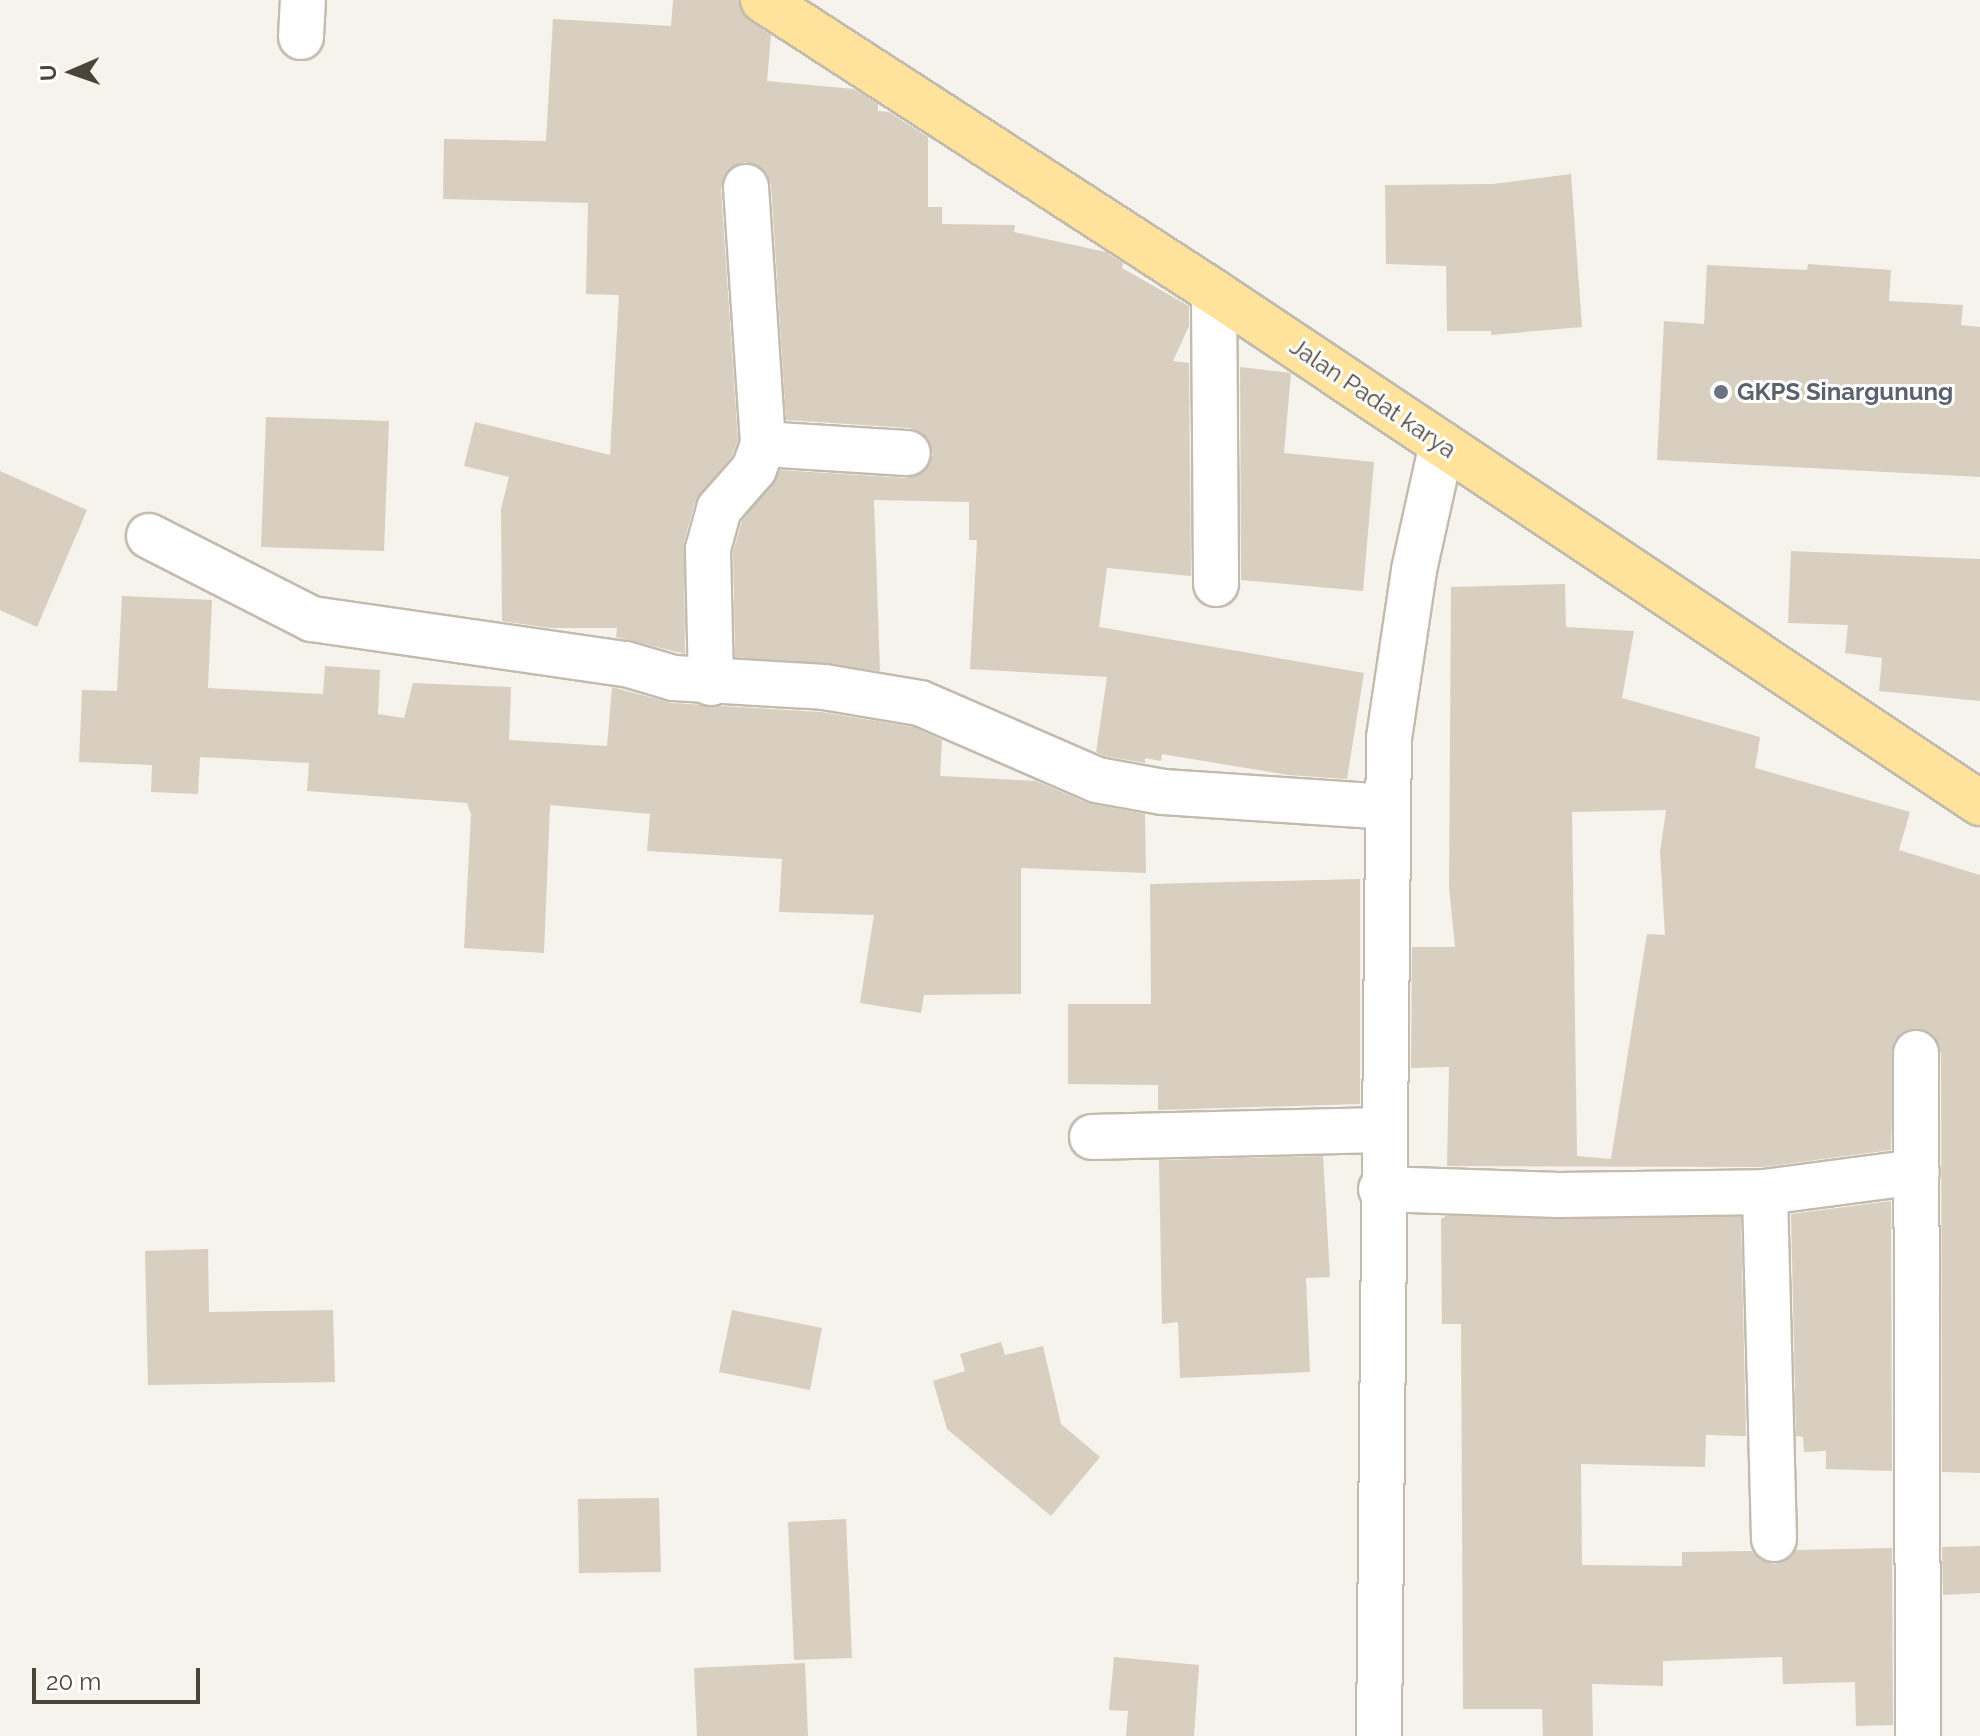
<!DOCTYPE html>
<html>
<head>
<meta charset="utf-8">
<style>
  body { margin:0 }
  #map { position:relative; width:1980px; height:1736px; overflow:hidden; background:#f6f3ec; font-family:Raleway,sans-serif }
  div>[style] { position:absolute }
  .building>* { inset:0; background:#d8cfc1 }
  .roads { filter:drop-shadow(2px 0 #c2bbae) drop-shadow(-2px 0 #c2bbae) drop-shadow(0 2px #c2bbae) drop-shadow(0 -2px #c2bbae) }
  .minor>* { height:44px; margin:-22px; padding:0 22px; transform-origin:22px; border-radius:22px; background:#fff }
  .major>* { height:44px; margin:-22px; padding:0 22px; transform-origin:22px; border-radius:22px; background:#ffe39c }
  .dots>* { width:22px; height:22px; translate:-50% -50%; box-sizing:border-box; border:4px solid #fff; border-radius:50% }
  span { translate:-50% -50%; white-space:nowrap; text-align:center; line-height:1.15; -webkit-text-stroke:6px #fff; paint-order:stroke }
  .worship-label { font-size:24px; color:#5b616d; font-weight:700 }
  .left { translate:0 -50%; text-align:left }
  .street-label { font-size:24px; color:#4b4439 }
  .north { position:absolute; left:32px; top:32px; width:80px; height:80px; -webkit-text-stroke:6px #fff; paint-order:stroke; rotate:268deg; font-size:22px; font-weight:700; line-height:32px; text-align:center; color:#4b4439 }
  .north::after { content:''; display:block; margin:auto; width:28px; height:36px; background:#4b4439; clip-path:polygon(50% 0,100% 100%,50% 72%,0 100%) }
  .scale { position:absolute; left:32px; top:1668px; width:168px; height:36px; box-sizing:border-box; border:4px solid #4b4439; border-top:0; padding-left:10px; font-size:24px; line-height:28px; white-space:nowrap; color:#4b4439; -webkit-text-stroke:6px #fff; paint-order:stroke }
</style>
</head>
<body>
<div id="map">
  <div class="building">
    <i style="clip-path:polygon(673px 0,738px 0,749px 20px,771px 35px,767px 81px,854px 89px,878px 104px,878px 111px,889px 112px,928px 137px,928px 207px,942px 207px,942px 224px,1015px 225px,1014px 232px,1106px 252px,1123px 263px,1122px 268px,1189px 306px,1189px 326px,1173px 361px,1189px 363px,1191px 576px,1107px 568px,1099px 627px,1364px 673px,1347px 779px,1288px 775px,1162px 754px,1161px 761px,1145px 758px,1145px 763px,1104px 756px,1096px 752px,1107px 677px,970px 669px,977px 540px,969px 540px,969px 502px,874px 500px,880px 671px,735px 657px,733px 552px,742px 521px,780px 470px,907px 478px,928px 467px,933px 454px,922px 433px,910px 428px,786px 420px,771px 185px,766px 172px,745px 162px,732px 167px,721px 189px,738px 440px,732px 456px,695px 502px,684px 542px,685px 654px,616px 637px,617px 628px,550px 628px,502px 621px,501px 509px,509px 477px,464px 466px,475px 422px,610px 455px,619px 295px,586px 294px,588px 203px,443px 199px,444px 139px,546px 141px,553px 19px,671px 26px)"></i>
    <i style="clip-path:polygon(1571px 174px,1582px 327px,1491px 335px,1491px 331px,1447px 331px,1446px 266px,1386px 264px,1385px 185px,1493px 184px)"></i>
    <i style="clip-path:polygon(1808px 264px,1891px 270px,1889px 301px,1963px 305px,1961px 325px,1980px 327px,1980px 477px,1657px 460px,1664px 321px,1704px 324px,1707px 265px,1807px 270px)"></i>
    <i style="clip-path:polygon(1240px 367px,1291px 373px,1284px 453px,1374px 462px,1363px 591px,1241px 580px)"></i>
    <i style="clip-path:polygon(266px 417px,389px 421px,384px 551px,261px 547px)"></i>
    <i style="clip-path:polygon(0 471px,87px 510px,37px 627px,0 610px)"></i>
    <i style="clip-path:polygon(1791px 551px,1980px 559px,1980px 701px,1879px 691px,1882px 658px,1845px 653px,1848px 625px,1788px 623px)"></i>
    <i style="clip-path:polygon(evenodd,1565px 584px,1566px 627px,1634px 631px,1622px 698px,1760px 737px,1755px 768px,1910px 812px,1899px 850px,1980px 875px,1980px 1473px,1942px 1472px,1941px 1053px,1929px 1032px,1904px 1031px,1894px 1041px,1891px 1150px,1763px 1167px,1447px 1166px,1449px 1067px,1411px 1068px,1412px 947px,1455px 947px,1449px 887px,1451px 587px,1565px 584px,1666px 810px,1660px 852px,1665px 935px,1647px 934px,1611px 1159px,1577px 1156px,1572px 812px,1666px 810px)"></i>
    <i style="clip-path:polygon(122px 596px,212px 600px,208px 688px,323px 694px,325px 666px,380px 670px,378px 714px,404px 718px,413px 683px,511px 687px,509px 740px,607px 746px,612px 687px,672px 703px,821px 712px,914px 727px,942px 740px,940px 776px,1036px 781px,1087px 803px,1145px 814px,1146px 873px,1021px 868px,1021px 994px,924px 995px,921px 1013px,860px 1003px,874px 915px,779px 912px,782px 859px,647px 851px,650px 814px,550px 805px,544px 953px,464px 948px,471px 815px,467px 803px,307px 791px,309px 763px,200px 757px,198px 794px,151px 792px,152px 765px,79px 762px,82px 690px,117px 691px)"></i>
    <i style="clip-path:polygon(1360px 879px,1360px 1104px,1158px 1110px,1158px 1085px,1068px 1084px,1068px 1004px,1151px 1004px,1150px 884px)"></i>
    <i style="clip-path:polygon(1323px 1156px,1330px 1277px,1306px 1278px,1310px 1372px,1180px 1378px,1178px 1322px,1162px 1324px,1159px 1160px)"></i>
    <i style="clip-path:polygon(1891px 1201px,1892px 1471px,1826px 1469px,1826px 1451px,1804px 1452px,1803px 1437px,1796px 1436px,1791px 1214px)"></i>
    <i style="clip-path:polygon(1446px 1216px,1741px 1217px,1746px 1436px,1706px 1435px,1705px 1467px,1581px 1464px,1582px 1565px,1682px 1566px,1682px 1552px,1752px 1551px,1761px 1560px,1775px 1564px,1796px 1550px,1892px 1548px,1893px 1725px,1856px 1726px,1855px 1682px,1783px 1684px,1782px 1657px,1663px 1661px,1663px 1686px,1592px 1684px,1593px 1736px,1543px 1736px,1542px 1709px,1463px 1709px,1461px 1324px,1442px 1324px,1441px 1219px)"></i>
    <i style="clip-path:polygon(208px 1249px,209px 1312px,333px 1310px,335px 1382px,148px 1385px,145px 1251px)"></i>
    <i style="clip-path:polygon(732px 1310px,822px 1328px,810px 1390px,719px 1372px)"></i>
    <i style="clip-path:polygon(1001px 1342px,1005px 1355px,1043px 1346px,1061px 1424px,1100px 1457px,1051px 1516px,947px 1429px,933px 1381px,965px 1371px,960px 1354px)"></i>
    <i style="clip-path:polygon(659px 1498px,661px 1572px,579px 1573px,578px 1499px)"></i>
    <i style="clip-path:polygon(846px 1519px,852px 1658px,794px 1660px,788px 1522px)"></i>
    <i style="clip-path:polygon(1980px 1546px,1980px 1593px,1943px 1595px,1942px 1547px)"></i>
    <i style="clip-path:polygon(1114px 1657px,1199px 1665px,1194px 1736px,1126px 1736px,1128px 1711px,1109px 1710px)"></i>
    <i style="clip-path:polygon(805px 1663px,808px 1736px,697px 1736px,694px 1668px)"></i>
  </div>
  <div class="roads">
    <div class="minor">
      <i style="left:301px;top:37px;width:37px;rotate:-87deg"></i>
      <i style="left:746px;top:187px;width:258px;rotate:86.2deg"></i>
      <i style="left:1214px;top:292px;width:292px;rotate:89.6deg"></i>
      <i style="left:149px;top:536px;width:183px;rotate:27deg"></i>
      <i style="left:312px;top:619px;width:317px;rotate:8.2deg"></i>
      <i style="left:626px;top:664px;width:50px;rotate:16.3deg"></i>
      <i style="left:674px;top:678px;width:150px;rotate:3.4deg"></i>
      <i style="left:824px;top:687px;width:97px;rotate:9.5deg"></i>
      <i style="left:920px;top:703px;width:193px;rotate:23.5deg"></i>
      <i style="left:1097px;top:780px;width:67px;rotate:10.3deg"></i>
      <i style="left:1163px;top:792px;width:225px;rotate:3.8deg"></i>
      <i style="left:711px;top:683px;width:134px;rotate:-91.3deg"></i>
      <i style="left:708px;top:549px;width:41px;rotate:-74.6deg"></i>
      <i style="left:719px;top:509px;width:53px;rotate:-48.8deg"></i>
      <i style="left:754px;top:469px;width:27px;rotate:-70deg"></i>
      <i style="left:763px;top:444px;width:145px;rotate:3.6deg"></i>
      <i style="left:1916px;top:1053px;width:683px;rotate:89.83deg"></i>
      <i style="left:1092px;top:1137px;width:289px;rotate:-1.4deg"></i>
      <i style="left:1381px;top:1189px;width:178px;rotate:1.9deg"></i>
      <i style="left:1559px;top:1195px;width:206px;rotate:-0.8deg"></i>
      <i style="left:1774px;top:1539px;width:347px;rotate:-91.5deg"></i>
      <i style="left:1765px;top:1192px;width:153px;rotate:-7.5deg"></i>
      <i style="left:1379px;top:1736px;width:998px;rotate:-89.43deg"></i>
      <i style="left:1389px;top:738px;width:170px;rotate:-81.5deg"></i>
      <i style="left:1414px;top:570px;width:129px;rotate:-77.5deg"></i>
    </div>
    <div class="major">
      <i style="left:763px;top:0;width:537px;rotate:32.92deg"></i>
      <i style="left:1214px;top:292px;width:921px;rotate:33.71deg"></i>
    </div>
  </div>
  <div class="dots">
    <i style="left:1721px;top:392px;background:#6b7280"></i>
  </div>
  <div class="worship-label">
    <span class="left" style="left:1737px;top:392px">GKPS Sinargunung</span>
  </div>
  <div class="street-label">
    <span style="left:1373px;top:398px;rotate:34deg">Jalan Padat karya</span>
  </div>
  <div class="north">U</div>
  <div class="scale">20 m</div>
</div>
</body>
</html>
